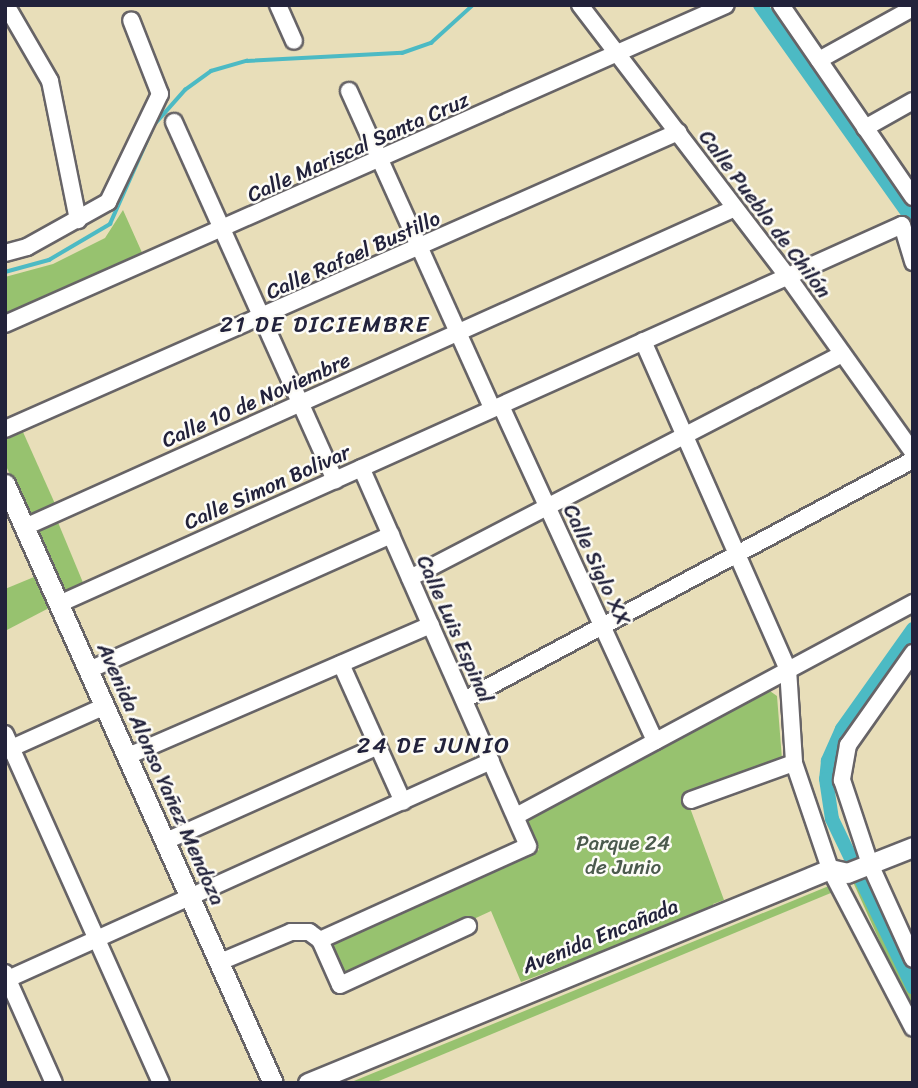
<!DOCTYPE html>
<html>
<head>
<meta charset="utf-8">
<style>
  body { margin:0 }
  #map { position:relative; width:918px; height:1088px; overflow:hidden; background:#e8deb9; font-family:Sriracha,sans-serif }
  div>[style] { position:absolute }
  .green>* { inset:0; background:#97c26f }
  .stream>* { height:3.5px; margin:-1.75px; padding:0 1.75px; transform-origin:1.75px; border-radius:1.75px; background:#4cbac4 }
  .canal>* { height:14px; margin:-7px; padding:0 7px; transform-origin:7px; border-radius:7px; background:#4cbac4 }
  .roads { filter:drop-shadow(2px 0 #676467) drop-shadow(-2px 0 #676467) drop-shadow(0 2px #676467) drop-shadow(0 -2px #676467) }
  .minor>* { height:16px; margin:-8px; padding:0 8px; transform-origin:8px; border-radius:8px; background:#fff }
  .major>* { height:19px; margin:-9.5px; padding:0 9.5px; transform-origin:9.5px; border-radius:9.5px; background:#fff }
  span { translate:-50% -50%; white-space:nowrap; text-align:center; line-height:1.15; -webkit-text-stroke:5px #fdfcf7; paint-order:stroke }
  .street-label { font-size:21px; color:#22223b }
  .park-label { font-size:21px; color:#4b5a4d }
  .neighbourhood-label { font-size:23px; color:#22223b; letter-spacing:2px }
  .frame { position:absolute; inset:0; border:7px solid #22223b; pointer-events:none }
</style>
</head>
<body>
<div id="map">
  <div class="green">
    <i style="clip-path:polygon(123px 210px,144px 257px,5px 317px,5px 277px,53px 264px,105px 238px)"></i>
    <i style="clip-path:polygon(23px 432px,56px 506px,34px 515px,28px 512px,5px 464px,5px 440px)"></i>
    <i style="clip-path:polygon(57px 520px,84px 585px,67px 592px,61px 590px,36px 534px,38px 527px)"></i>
    <i style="clip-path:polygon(34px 577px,49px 608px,5px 631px,5px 589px)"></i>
    <i style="clip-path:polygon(767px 689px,777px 696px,782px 759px,686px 797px,724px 900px,713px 904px,714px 909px,521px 982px,491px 911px,346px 978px,331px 944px,539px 850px,526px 818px)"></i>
    <i style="clip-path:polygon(867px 875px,913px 975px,913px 1015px,853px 882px)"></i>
    <i style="clip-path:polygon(836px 883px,838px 890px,374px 1083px,349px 1083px)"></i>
  </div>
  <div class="stream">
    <i style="left:5px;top:272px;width:46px;rotate:-15.3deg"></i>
    <i style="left:49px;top:260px;width:71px;rotate:-30.5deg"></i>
    <i style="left:110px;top:224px;width:108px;rotate:-66deg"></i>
    <i style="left:154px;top:125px;width:47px;rotate:-48.5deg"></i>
    <i style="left:185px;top:90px;width:32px;rotate:-36deg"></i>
    <i style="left:211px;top:71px;width:37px;rotate:-16deg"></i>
    <i style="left:247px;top:61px;width:155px;rotate:-3deg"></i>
    <i style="left:402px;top:53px;width:31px;rotate:-19deg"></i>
    <i style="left:431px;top:43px;width:57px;rotate:-42.1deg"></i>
  </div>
  <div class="canal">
    <i style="left:760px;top:5px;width:264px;rotate:54.6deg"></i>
    <i style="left:913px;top:629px;width:123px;rotate:125.4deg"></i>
    <i style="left:842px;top:729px;width:35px;rotate:114deg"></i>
    <i style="left:828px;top:761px;width:18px;rotate:96deg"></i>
    <i style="left:826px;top:779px;width:40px;rotate:81.5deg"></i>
    <i style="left:832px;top:819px;width:187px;rotate:64.3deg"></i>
  </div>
  <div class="roads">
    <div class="minor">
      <i style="left:6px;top:5px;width:88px;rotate:59.9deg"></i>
      <i style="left:50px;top:81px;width:142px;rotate:78.6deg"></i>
      <i style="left:278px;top:5px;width:39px;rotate:66deg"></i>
      <i style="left:580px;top:5px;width:342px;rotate:52.6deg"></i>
      <i style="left:788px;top:277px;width:215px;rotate:54.5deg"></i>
      <i style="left:781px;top:5px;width:233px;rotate:55.5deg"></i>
      <i style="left:819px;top:60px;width:107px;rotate:-29deg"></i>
      <i style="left:349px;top:91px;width:348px;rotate:65.7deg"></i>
      <i style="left:174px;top:122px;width:393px;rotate:65.8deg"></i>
      <i style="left:865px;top:128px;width:55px;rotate:-29.4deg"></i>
      <i style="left:5px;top:253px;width:23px;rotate:-15deg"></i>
      <i style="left:27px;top:247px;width:93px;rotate:-29.1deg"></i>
      <i style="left:108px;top:202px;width:120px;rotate:-64.3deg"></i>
      <i style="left:160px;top:94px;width:79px;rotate:-111.4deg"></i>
      <i style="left:5px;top:324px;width:788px;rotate:-23.87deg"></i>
      <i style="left:643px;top:341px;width:359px;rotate:66.2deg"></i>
      <i style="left:788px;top:669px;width:94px;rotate:86.3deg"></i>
      <i style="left:794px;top:763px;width:112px;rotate:71.2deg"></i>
      <i style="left:830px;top:869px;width:179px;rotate:62.4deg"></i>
      <i style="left:501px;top:406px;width:369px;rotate:65.3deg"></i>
      <i style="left:5px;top:429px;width:736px;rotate:-23.81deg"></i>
      <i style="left:25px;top:527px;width:778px;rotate:-24.19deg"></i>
      <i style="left:410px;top:578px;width:487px;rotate:-27.4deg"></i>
      <i style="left:59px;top:604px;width:924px;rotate:-24.21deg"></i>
      <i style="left:902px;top:225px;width:39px;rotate:73deg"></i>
      <i style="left:913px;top:653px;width:113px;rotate:125.2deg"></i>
      <i style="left:848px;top:745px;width:36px;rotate:100deg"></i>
      <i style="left:842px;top:780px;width:89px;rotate:71.6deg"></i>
      <i style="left:870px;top:864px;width:104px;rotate:65.6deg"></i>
      <i style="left:341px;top:664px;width:151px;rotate:65.8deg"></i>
      <i style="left:89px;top:670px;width:331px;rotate:-24.1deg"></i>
      <i style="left:464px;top:700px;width:509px;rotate:-28.13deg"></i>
      <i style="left:5px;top:734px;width:382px;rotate:65.9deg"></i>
      <i style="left:5px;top:751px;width:110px;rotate:-24.2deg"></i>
      <i style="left:128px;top:756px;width:330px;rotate:-23.4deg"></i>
      <i style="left:691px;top:800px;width:109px;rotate:-19.8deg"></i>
      <i style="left:516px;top:816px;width:451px;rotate:-28.2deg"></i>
      <i style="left:166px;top:841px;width:232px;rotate:-24.1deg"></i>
      <i style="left:320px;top:940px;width:228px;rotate:-24.3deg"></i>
      <i style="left:528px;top:846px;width:413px;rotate:-113.8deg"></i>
      <i style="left:220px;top:962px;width:77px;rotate:-22.9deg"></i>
      <i style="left:291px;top:932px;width:18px"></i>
      <i style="left:309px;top:932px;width:14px;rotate:36deg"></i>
      <i style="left:320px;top:940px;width:49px;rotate:66deg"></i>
      <i style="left:340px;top:985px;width:141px;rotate:-24.7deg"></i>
      <i style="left:5px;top:973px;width:120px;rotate:66deg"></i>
      <i style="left:8px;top:979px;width:530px;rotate:-24.29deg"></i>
    </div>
    <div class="major">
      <i style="left:5px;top:484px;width:656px;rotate:65.9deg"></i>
      <i style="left:308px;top:1083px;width:564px;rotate:-22.29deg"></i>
      <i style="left:830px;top:869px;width:17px;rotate:13deg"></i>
      <i style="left:847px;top:873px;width:71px;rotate:-21.5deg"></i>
    </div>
  </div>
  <div class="street-label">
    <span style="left:358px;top:147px;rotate:-24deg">Calle Mariscal Santa Cruz</span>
    <span style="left:765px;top:214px;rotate:53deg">Calle Pueblo de Chilón</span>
    <span style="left:353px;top:255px;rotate:-24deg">Calle Rafael Bustillo</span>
    <span style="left:256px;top:400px;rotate:-24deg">Calle 10 de Noviembre</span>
    <span style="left:267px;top:487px;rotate:-24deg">Calle Simon Bolivar</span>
    <span style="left:597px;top:565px;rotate:65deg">Calle Siglo XX</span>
    <span style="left:455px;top:629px;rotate:66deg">Calle Luis Espinal</span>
    <span style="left:161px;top:774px;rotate:66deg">Avenida Alonso Yañez Mendoza</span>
    <span style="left:600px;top:936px;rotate:-22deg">Avenida Encañada</span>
  </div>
  <div class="park-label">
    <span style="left:623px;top:855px">Parque 24<br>de Junio</span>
  </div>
  <div class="neighbourhood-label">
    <span style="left:325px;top:325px">21 DE DICIEMBRE</span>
    <span style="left:434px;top:746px">24 DE JUNIO</span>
  </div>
  <div class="frame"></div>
</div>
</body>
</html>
